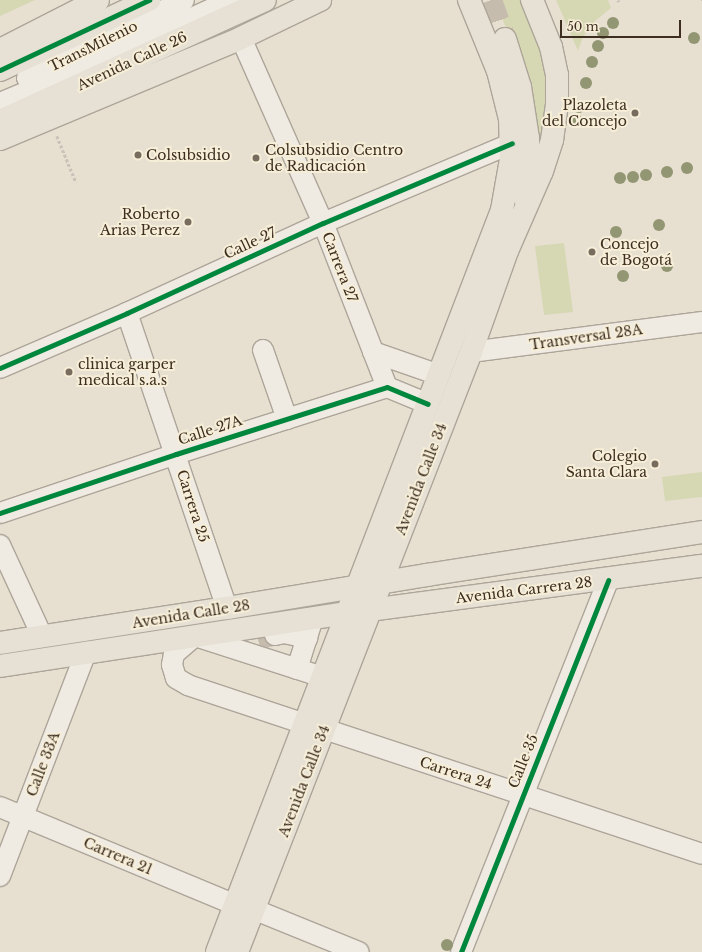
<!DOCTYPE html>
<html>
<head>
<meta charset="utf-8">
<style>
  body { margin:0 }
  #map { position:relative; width:702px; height:952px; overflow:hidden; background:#e7e0d1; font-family:"Libre Baskerville",serif }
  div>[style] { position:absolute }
  .green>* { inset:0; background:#d6d7b3 }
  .minor-tunnel>* { height:20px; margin-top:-10px; transform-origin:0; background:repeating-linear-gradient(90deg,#c5bcae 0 20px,transparent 0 30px) }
  .major-tunnel>* { height:22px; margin-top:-11px; transform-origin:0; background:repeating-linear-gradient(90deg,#c5bcae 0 22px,transparent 0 33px) }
  .path>* { height:2.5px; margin-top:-1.25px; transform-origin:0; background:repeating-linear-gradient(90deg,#c8c2b9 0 3px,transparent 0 5px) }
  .roads { filter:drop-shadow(1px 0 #ada599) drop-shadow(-1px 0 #ada599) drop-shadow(0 1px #ada599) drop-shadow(0 -1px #ada599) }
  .minor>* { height:20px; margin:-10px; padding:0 10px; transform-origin:10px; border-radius:10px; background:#efebe3 }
  .major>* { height:22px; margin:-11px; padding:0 11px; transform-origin:11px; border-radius:11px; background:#e6e1d4 }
  .cycleway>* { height:5px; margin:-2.5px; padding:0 2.5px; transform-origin:2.5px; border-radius:2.5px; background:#00873e }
  .trees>* { width:12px; height:12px; margin:-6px; border-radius:50%; background:#929673 }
  .dots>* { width:11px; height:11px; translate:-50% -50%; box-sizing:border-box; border:2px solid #f7eed8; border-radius:50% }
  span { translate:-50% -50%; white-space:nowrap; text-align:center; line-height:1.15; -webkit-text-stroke:4px #f7eed8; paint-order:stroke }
  .street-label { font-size:14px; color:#3d2e20 }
  .poi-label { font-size:14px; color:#3d2e20 }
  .right { translate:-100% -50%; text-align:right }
  .left { translate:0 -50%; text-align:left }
  .scale { position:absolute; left:560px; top:20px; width:121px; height:18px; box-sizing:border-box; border:2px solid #3d2e20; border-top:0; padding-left:5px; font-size:12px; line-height:14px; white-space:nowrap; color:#3d2e20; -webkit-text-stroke:3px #f7eed8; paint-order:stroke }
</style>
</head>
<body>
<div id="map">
  <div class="green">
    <i style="clip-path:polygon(0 0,35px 0,0 16px)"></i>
    <i style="clip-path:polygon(495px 0,525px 0,544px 41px,550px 107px,531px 179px,511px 41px)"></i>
    <i style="clip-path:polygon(556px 0,608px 0,611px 8px,595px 21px,583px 37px,578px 51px)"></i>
    <i style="clip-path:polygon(564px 243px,573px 312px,544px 315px,535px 246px)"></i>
    <i style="clip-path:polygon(702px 472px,702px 497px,665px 501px,662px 477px)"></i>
  </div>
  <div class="minor-tunnel">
    <i style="left:258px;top:640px;width:18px;rotate:-16deg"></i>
  </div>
  <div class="major-tunnel">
    <i style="left:491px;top:0;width:41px;rotate:70.3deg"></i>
  </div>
  <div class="path">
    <i style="left:618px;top:0;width:2px;rotate:63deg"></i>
    <i style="left:701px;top:0;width:1px"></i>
    <i style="left:57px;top:136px;width:50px;rotate:67.6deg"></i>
  </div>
  <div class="roads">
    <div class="minor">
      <i style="left:241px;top:38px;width:202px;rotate:66.1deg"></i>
      <i style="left:323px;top:223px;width:176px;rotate:68.7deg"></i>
      <i style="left:27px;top:78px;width:175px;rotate:-26.4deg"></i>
      <i style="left:0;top:103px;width:70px;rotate:-22.6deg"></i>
      <i style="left:65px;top:76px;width:183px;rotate:-24.6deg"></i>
      <i style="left:127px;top:313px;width:311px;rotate:71.3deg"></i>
      <i style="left:263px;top:350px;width:73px;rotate:70.8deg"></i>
      <i style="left:373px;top:352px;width:70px;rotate:19.2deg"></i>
      <i style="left:471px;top:352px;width:233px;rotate:-7.4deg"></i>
      <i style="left:0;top:368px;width:138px;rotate:-23.4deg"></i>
      <i style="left:127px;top:313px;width:216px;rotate:-24.7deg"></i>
      <i style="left:323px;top:223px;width:205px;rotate:-22.9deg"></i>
      <i style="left:0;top:513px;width:186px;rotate:-18.5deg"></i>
      <i style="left:176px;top:454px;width:221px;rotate:-17.6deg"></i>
      <i style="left:387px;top:387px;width:44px;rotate:22.5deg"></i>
      <i style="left:0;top:545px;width:100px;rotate:65.2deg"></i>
      <i style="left:275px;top:635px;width:9px;rotate:-13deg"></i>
      <i style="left:284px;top:633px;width:24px;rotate:12deg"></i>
      <i style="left:297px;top:669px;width:53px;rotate:-72.6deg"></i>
      <i style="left:305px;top:724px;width:123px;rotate:-161.6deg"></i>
      <i style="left:188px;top:685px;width:14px;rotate:-150deg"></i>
      <i style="left:176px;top:678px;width:14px;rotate:-107deg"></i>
      <i style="left:172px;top:665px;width:11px;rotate:-80deg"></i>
      <i style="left:174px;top:654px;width:28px;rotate:-41deg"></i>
      <i style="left:195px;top:636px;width:134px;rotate:17.8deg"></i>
      <i style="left:324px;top:729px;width:398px;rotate:18.3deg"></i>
      <i style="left:0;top:807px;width:255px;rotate:22.6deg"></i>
      <i style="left:0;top:876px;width:240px;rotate:-69deg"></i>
      <i style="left:253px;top:909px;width:114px;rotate:22.1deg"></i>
      <i style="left:461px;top:952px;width:400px;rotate:-68.4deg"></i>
    </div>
    <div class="major">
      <i style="left:505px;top:39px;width:50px;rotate:72.6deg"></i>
      <i style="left:520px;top:87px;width:52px;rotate:81.1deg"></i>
      <i style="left:528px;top:138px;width:26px;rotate:90deg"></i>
      <i style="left:528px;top:164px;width:32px;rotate:99deg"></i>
      <i style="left:0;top:50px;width:110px;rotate:-27deg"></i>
      <i style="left:0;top:70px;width:165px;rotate:-25.2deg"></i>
      <i style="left:0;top:121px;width:291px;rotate:-24.5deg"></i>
      <i style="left:0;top:139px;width:261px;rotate:-22.7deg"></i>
      <i style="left:241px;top:38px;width:88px;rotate:-25.7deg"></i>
      <i style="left:0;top:643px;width:230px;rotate:-8.8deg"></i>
      <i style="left:227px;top:608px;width:203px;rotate:-9.4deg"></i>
      <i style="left:427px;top:575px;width:278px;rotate:-8.9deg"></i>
      <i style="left:0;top:666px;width:352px;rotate:-8.7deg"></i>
      <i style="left:348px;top:613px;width:357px;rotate:-7.6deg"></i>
      <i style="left:217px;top:952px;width:795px;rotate:-68.99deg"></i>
      <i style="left:502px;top:210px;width:52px;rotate:-80deg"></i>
      <i style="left:511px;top:159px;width:40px;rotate:-91.4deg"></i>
      <i style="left:510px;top:119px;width:49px;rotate:-104deg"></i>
      <i style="left:498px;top:71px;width:77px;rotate:-112.2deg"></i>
      <i style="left:237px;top:952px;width:644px;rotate:-68.69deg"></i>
      <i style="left:471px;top:352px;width:107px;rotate:-70.4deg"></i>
      <i style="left:507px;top:251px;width:87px;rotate:-66.4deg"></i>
      <i style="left:542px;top:171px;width:33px;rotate:-72deg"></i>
      <i style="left:552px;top:140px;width:34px;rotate:-82deg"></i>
      <i style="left:557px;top:106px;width:31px;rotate:-90deg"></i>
      <i style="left:557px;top:75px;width:29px;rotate:-102deg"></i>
      <i style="left:551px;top:47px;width:51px;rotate:-112deg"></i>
    </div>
  </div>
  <div class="cycleway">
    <i style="left:0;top:70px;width:165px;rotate:-25.2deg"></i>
    <i style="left:0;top:368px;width:138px;rotate:-23.4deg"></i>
    <i style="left:127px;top:313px;width:216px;rotate:-24.7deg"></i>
    <i style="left:323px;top:223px;width:205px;rotate:-22.9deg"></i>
    <i style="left:0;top:513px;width:186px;rotate:-18.5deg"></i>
    <i style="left:176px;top:454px;width:221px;rotate:-17.6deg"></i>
    <i style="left:387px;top:387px;width:44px;rotate:22.5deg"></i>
    <i style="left:461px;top:952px;width:400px;rotate:-68.4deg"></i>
  </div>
  <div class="trees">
    <i style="left:613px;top:23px"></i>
    <i style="left:603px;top:33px"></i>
    <i style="left:694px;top:38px"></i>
    <i style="left:598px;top:46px"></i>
    <i style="left:592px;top:62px"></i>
    <i style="left:586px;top:83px"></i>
    <i style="left:579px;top:107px"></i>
    <i style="left:576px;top:120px"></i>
    <i style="left:687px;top:168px"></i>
    <i style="left:667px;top:172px"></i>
    <i style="left:646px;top:175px"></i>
    <i style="left:633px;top:177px"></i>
    <i style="left:620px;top:178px"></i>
    <i style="left:659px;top:225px"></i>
    <i style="left:616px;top:232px"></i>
    <i style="left:667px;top:266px"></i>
    <i style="left:623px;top:276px"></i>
    <i style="left:447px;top:945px"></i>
  </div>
  <div class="dots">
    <i style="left:635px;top:113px;background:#786c5e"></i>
    <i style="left:138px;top:155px;background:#786c5e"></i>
    <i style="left:256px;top:158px;background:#786c5e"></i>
    <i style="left:188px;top:222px;background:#786c5e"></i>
    <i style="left:592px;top:252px;background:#786c5e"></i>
    <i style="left:69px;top:372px;background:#786c5e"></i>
    <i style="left:655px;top:464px;background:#786c5e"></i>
  </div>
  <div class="street-label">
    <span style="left:93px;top:46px;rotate:-26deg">TransMilenio</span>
    <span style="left:132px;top:61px;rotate:-25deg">Avenida Calle 26</span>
    <span style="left:250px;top:243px;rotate:-25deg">Calle 27</span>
    <span style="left:340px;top:267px;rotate:69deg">Carrera 27</span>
    <span style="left:586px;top:337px;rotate:-8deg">Transversal 28A</span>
    <span style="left:210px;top:430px;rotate:-18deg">Calle 27A</span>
    <span style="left:421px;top:479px;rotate:-69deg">Avenida Calle 34</span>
    <span style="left:193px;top:506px;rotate:72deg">Carrera 25</span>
    <span style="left:524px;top:590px;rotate:-7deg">Avenida Carrera 28</span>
    <span style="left:191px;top:614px;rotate:-9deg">Avenida Calle 28</span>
    <span style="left:523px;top:761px;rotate:-68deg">Calle 35</span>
    <span style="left:43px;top:764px;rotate:-69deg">Calle 33A</span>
    <span style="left:456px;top:773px;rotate:18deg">Carrera 24</span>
    <span style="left:304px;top:781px;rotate:-69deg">Avenida Calle 34</span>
    <span style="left:118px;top:856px;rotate:23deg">Carrera 21</span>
  </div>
  <div class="poi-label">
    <span class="right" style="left:627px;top:113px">Plazoleta<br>del Concejo</span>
    <span class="left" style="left:265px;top:158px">Colsubsidio Centro<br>de Radicación</span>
    <span class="left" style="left:146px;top:155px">Colsubsidio</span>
    <span class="right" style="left:180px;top:222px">Roberto<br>Arias Perez</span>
    <span class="left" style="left:600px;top:252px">Concejo<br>de Bogotá</span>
    <span class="left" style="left:78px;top:372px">clinica garper<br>medical s.a.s</span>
    <span class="right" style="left:647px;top:464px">Colegio<br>Santa Clara</span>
  </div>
  <div class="scale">50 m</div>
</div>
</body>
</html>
